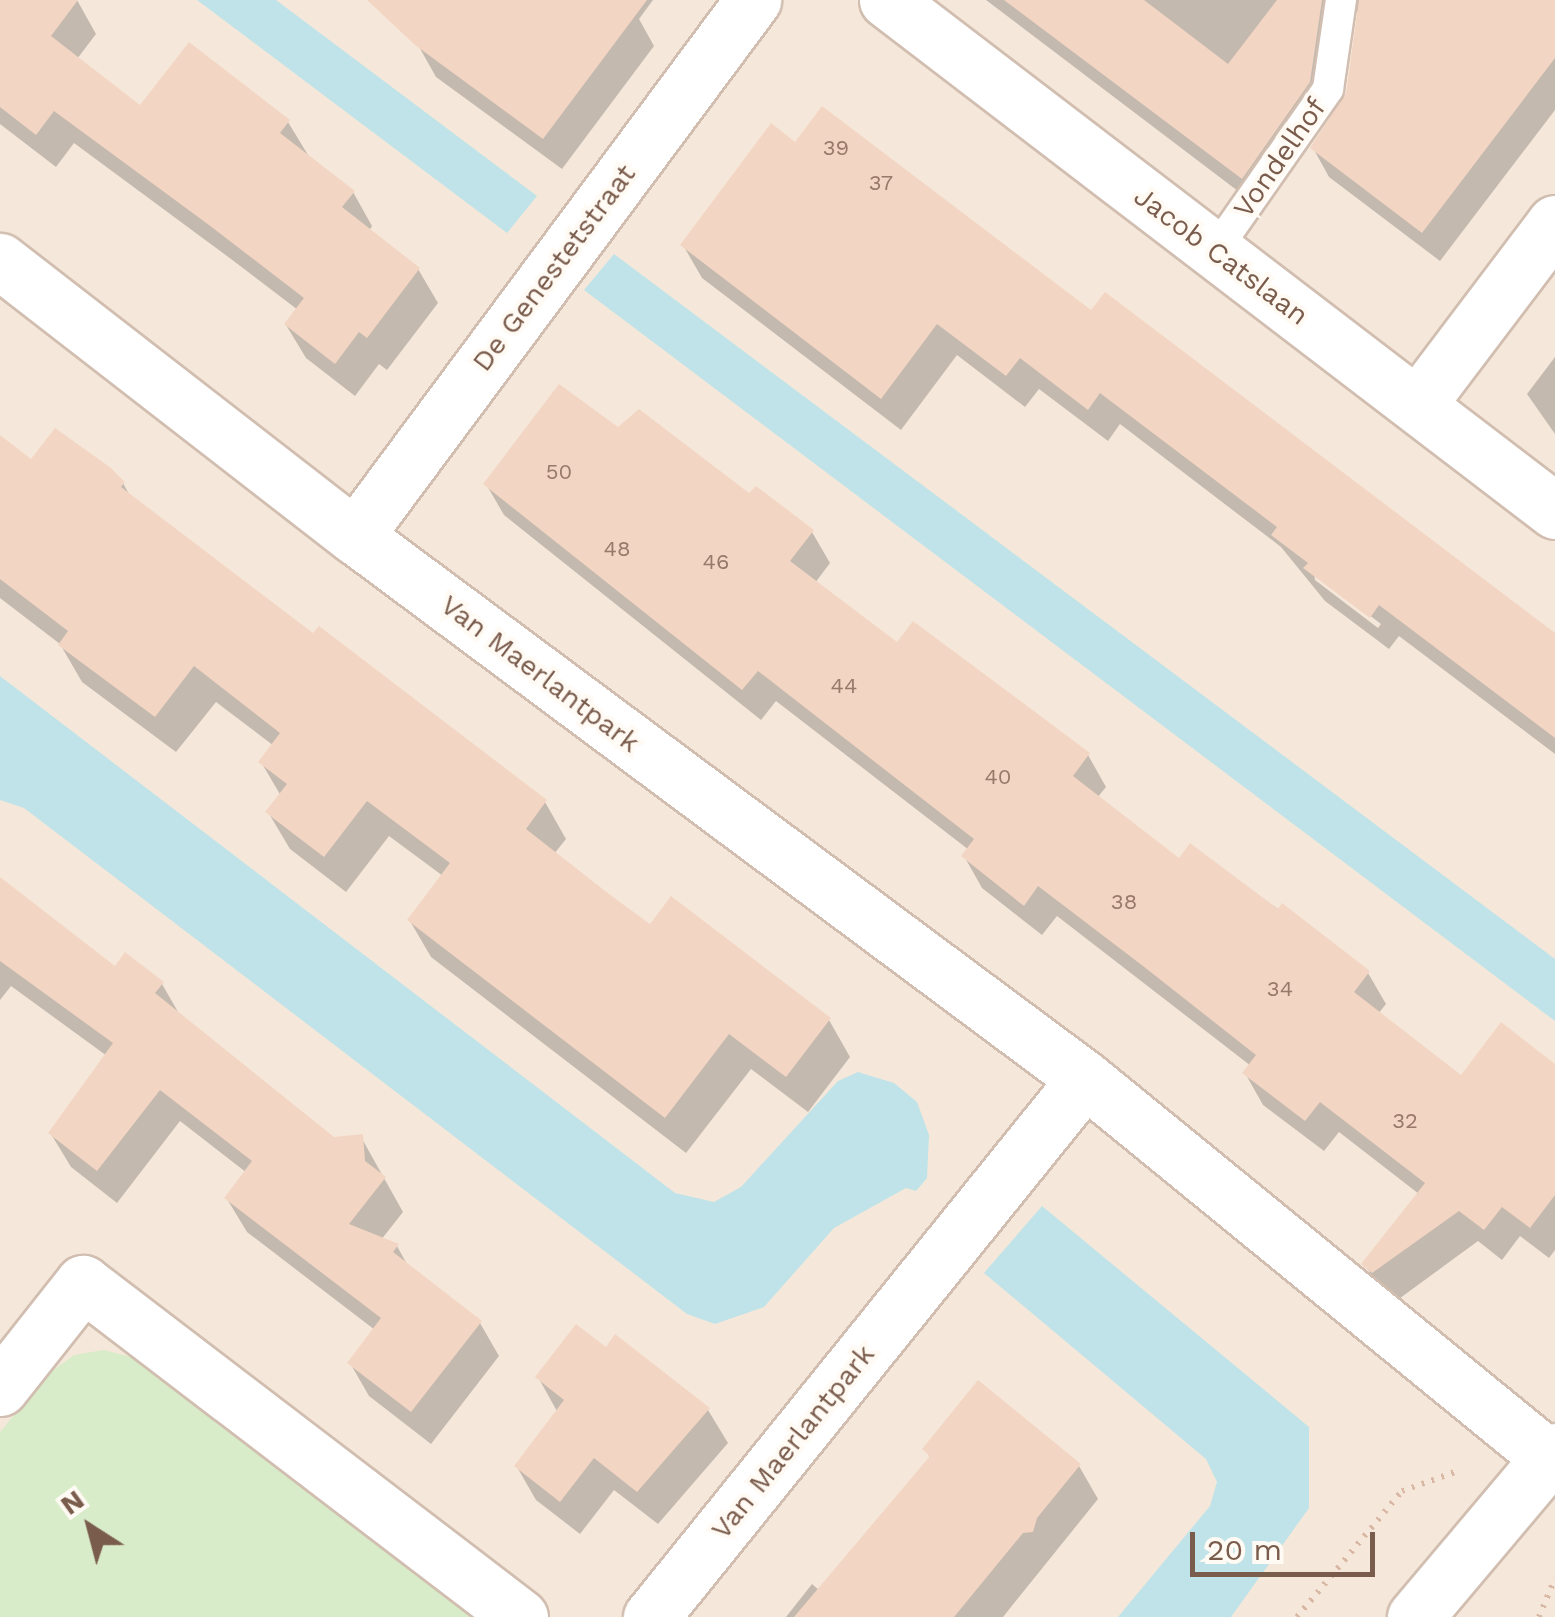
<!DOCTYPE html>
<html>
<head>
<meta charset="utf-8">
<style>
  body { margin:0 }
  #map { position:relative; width:1555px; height:1617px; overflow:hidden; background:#fdf6ec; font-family:"Work Sans",sans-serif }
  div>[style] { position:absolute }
  .residential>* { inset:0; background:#f5e8da }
  .green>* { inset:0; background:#d8ecc9 }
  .water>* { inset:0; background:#bfe3e8 }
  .shadow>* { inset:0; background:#0003 }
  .building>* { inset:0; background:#f3d5c3 }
  .path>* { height:6px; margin-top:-3px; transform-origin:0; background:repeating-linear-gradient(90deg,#d9b8a5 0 2.5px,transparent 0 10.5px) }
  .roads { filter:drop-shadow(2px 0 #d1beb0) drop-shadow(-2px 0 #d1beb0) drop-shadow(0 2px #d1beb0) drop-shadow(0 -2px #d1beb0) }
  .lane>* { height:30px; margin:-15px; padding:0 15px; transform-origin:15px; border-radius:15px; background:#fff }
  .street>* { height:55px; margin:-27.5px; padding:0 27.5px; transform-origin:27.5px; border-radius:27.5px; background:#fff }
  .secondary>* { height:55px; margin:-27.5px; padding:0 27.5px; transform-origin:27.5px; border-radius:27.5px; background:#fff }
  span { translate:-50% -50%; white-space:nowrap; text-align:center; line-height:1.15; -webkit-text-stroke:8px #fffaf3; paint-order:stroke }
  .number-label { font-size:22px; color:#987a6a }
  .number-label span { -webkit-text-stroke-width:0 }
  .street-label { font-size:28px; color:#7a5c4d }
  .north { position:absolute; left:40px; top:1477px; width:100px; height:100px; -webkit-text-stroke:8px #fffaf3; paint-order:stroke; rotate:324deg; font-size:28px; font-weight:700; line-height:40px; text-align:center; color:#7a5c4d }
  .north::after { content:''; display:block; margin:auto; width:35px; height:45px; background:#7a5c4d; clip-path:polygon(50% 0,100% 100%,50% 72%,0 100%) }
  .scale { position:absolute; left:1190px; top:1532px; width:185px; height:45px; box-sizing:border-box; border:5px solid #7a5c4d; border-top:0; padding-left:12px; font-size:30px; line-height:35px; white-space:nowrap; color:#7a5c4d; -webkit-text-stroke:8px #fffaf3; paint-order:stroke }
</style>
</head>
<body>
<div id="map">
  <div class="residential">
    <i style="clip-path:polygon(0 0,1555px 0,1555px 1617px,0 1617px)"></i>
  </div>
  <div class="green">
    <i style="clip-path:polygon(104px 1350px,135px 1358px,471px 1617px,0 1617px,0 1432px,48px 1374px,74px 1355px)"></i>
  </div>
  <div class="water">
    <i style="clip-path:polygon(197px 0,276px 0,537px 196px,507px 233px)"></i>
    <i style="clip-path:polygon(614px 254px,1555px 959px,1555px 1021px,584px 290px)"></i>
    <i style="clip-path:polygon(0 676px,675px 1193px,714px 1202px,741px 1187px,838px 1081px,858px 1072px,894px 1083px,917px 1102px,929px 1135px,927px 1178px,916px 1191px,906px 1188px,834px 1228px,764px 1307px,715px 1324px,687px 1314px,24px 808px,0 800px)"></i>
    <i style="clip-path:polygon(1042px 1206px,1309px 1427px,1309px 1508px,1231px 1617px,1118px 1617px,1210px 1506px,1217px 1482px,1206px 1459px,984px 1273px)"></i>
  </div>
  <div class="shadow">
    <i style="clip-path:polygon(0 0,77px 0,96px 34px,77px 59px,141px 109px,288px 122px,308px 155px,353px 192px,372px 226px,369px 231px,418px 269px,438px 303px,387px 370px,379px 364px,355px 396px,306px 358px,286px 325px,298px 310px,231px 259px,74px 143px,56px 167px,0 124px)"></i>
    <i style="clip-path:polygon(452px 0,653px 0,639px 19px,654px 46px,562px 169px,436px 77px,418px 45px)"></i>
    <i style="clip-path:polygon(986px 0,1555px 0,1555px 110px,1440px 261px,1329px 177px,1313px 148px,1349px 93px,1361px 12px,1352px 11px,1326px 112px,1259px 207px)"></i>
    <i style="clip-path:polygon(evenodd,796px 145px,1092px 314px,1555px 637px,1555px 754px,1399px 636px,1389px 649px,1325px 601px,1281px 547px,1120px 424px,1108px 441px,1039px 389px,1025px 407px,957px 355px,901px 430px,702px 278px,683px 245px,796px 145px,1314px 573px,1381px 624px,1378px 628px,1315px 580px,1314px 573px)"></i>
    <i style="clip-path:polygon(1555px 357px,1555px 434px,1527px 394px)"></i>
    <i style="clip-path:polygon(618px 430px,812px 532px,830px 563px,815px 583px,898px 645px,1088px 755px,1106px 787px,1097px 798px,1180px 862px,1191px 847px,1368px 973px,1386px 1004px,1378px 1014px,1462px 1079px,1555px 1115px,1555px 1250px,1549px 1258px,1520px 1236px,1502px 1260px,1478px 1241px,1392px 1304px,1364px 1264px,1419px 1194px,1339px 1132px,1324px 1151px,1263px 1105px,1245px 1073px,1251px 1066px,1057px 916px,1042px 935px,982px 888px,964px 856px,969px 850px,776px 701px,761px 720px,504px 515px,486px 484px)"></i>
    <i style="clip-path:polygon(0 454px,123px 483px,131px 498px,314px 637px,545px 802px,566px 839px,554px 854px,650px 927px,829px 1020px,850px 1057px,808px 1112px,751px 1069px,686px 1153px,431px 957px,410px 921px,443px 876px,389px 836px,346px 892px,290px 849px,268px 812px,281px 796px,261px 762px,274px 746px,216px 702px,176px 752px,82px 682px,60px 644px,0 598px)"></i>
    <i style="clip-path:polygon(0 879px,115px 969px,162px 984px,181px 1017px,333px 1140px,361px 1137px,403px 1212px,381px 1240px,397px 1246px,409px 1268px,480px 1323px,499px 1356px,431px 1444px,369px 1396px,350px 1363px,375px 1330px,247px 1232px,227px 1199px,247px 1173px,180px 1121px,117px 1203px,71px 1167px,51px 1134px,107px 1056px,11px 986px,0 1000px)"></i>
    <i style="clip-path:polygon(607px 1351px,708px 1410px,728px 1443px,658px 1524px,614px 1490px,580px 1534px,536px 1500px,517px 1467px,558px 1413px,538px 1377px)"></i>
    <i style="clip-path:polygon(925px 1449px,1079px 1466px,1098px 1499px,1003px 1617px,786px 1617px,812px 1584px,820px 1591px,931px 1459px)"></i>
  </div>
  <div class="building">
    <i style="clip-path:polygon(0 0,78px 0,51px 36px,140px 105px,189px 42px,290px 120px,280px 133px,355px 191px,342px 207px,420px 268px,367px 338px,359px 332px,335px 364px,284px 324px,304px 298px,209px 225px,54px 111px,36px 135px,0 107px)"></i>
    <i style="clip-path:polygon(367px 0,647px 0,543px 139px,415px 45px)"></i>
    <i style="clip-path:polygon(1004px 0,1144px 0,1228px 64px,1277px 0,1322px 0,1310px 82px,1242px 179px)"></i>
    <i style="clip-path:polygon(1359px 0,1555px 0,1555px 58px,1422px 233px,1310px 148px,1346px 93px)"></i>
    <i style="clip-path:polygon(822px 106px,1091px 310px,1105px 292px,1555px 633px,1555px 738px,1379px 605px,1370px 618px,1303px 568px,1308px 563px,1271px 535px,1277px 527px,1100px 393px,1088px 410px,1020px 358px,1006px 376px,937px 324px,881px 399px,680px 245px,771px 123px,795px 142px)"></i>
    <i style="clip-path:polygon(559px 384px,618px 427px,639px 409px,749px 493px,756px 486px,814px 530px,790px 561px,897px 642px,913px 621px,1090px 753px,1073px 776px,1179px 858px,1190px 843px,1278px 909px,1282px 903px,1370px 971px,1354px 992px,1461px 1075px,1501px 1022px,1555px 1064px,1555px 1195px,1530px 1228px,1502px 1207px,1484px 1230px,1459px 1211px,1372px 1273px,1361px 1264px,1425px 1183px,1320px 1102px,1305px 1121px,1242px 1073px,1256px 1055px,1143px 966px,1038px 886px,1024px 906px,961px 856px,974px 839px,758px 671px,742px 690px,483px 484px)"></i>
    <i style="clip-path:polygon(55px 428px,111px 468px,125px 482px,121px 487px,313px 633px,319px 626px,547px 800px,526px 829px,609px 894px,650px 924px,671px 896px,831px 1018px,786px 1077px,729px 1034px,665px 1118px,407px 920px,450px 863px,367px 801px,324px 857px,265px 812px,287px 784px,258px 762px,280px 733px,194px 666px,155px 717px,58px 645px,68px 631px,0 579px,0 435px,31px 459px)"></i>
    <i style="clip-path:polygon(0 877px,115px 966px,125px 952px,164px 982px,155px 993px,334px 1137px,363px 1134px,365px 1161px,386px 1177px,349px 1224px,399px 1244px,393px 1252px,482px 1321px,411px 1412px,347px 1363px,381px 1318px,224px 1198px,252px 1161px,160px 1090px,97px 1171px,48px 1133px,113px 1043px,0 961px)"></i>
    <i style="clip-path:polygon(576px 1324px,606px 1347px,615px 1334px,710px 1408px,637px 1492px,594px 1458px,560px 1502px,514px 1466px,564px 1400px,535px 1377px)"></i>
    <i style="clip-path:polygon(978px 1380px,1081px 1464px,1037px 1518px,1033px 1532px,1023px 1533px,954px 1617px,794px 1617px,930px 1456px,922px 1449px)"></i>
  </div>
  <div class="path">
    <i style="left:1297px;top:1617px;width:164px;rotate:-50.2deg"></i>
    <i style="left:1402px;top:1491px;width:59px;rotate:-19.7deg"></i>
    <i style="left:1539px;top:1617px;width:42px;rotate:-67.7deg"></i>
  </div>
  <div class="roads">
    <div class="lane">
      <i style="left:1214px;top:252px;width:199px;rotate:-55deg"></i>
      <i style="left:1328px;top:89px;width:90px;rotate:-81.7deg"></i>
    </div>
    <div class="street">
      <i style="left:887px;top:0;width:841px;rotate:37.41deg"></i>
      <i style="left:0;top:261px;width:449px;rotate:37.8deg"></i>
      <i style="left:355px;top:536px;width:910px;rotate:36.64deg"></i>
      <i style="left:1085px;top:1079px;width:599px;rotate:39.24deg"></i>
      <i style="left:1418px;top:404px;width:227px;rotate:-52.9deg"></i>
      <i style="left:355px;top:536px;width:668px;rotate:-53.4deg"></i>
      <i style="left:0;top:1388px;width:134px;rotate:-51.7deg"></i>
      <i style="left:83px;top:1283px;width:550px;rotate:37.39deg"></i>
      <i style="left:651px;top:1617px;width:691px;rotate:-51.11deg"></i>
    </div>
    <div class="secondary">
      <i style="left:1415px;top:1617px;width:217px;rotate:-49.9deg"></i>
    </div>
  </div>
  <div class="number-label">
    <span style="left:836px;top:148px">39</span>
    <span style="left:881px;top:183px">37</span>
    <span style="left:559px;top:472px">50</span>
    <span style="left:617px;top:549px">48</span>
    <span style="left:716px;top:562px">46</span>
    <span style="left:844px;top:686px">44</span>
    <span style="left:998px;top:777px">40</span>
    <span style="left:1124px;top:902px">38</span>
    <span style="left:1280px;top:989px">34</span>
    <span style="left:1405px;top:1121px">32</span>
  </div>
  <div class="street-label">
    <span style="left:1280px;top:158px;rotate:-55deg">Vondelhof</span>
    <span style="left:1221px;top:256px;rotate:37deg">Jacob Catslaan</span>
    <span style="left:554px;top:268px;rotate:-53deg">De Genestetstraat</span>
    <span style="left:540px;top:674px;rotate:37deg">Van Maerlantpark</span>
    <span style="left:793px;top:1442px;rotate:-51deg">Van Maerlantpark</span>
  </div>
  <div class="north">N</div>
  <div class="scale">20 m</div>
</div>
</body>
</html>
